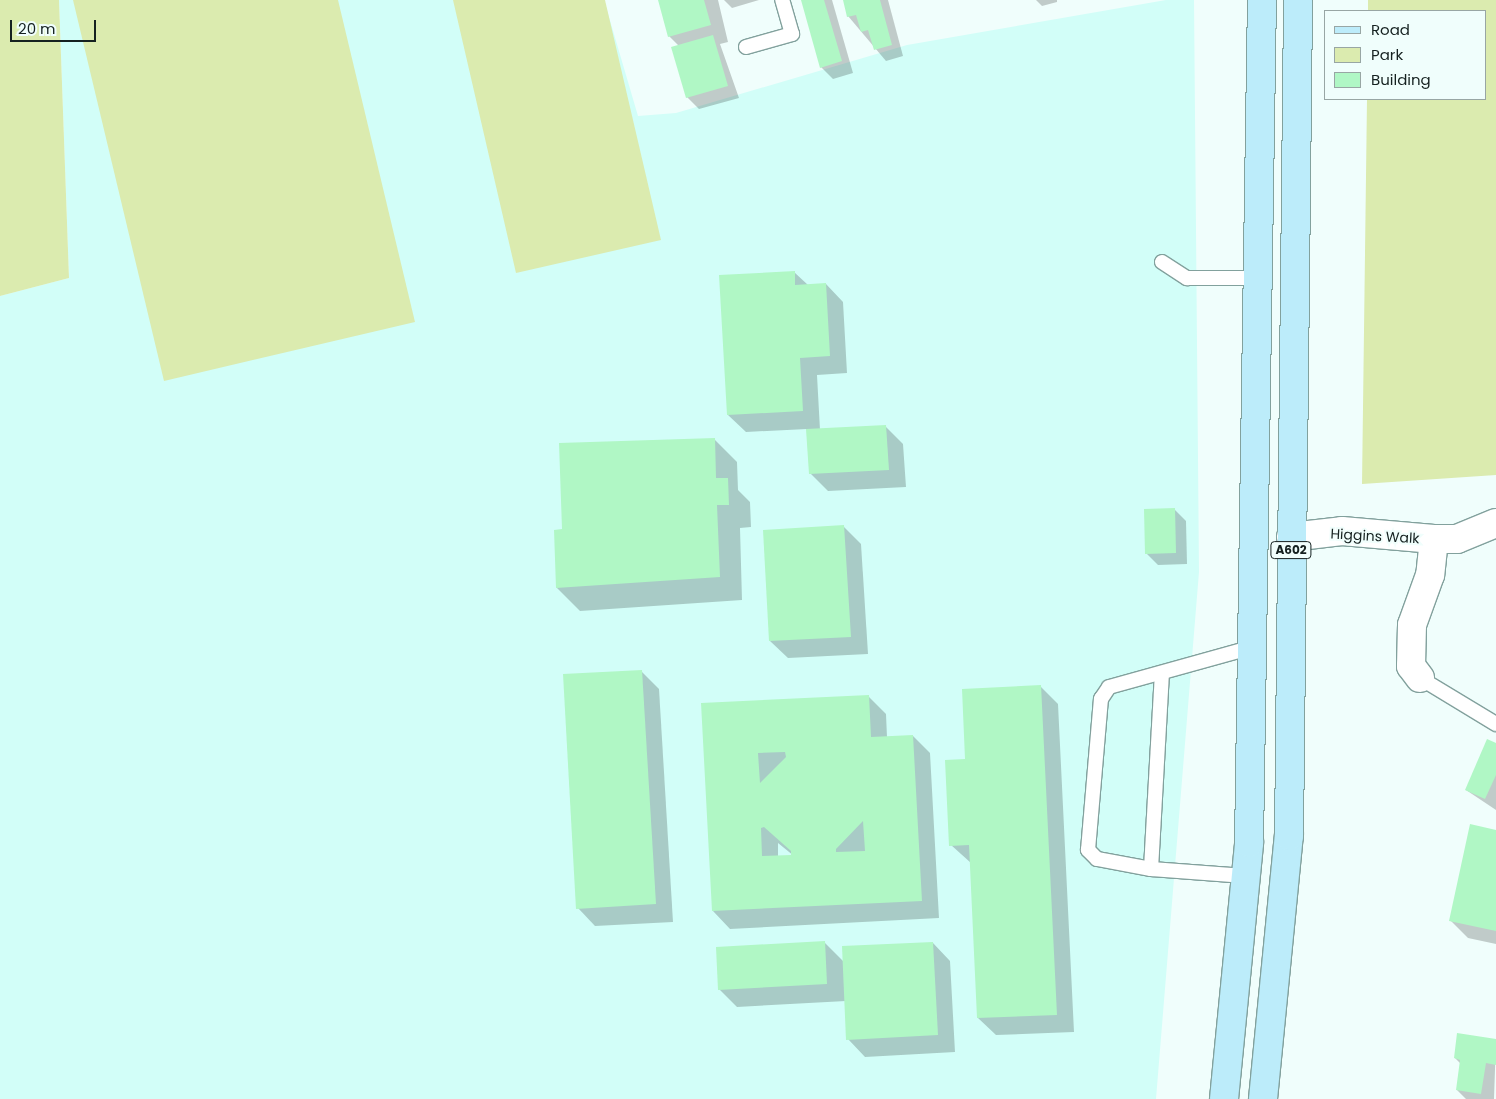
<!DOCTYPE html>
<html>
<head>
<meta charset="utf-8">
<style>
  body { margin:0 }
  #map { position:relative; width:1496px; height:1099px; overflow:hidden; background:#f0fefc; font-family:Poppins,sans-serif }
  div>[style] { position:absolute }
  .built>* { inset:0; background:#d2fef8 }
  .green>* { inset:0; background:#dbebaf }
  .shadow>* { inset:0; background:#0003 }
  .building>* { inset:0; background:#b0f7c5 }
  .roads { filter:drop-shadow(1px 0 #82a19d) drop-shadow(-1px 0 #82a19d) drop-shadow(0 1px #82a19d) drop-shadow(0 -1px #82a19d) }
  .service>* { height:14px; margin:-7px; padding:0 7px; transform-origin:7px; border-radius:7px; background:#fff }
  .minor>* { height:28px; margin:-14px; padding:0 14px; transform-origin:14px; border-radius:14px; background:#fff }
  .primary>* { height:28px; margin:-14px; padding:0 14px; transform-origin:14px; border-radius:14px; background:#bcecfa }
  span { translate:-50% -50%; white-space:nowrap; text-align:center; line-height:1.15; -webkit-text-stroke:4px #f0fefc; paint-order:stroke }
  .shield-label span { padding:1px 4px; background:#f0fefc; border:1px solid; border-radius:4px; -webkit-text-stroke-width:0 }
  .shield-label { font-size:12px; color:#152120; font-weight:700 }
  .street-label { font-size:14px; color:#152120 }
  .legend { position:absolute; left:1324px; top:10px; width:162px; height:90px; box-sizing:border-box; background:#f0fefc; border:1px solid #98a6a4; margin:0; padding:6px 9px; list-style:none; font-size:15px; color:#152120 }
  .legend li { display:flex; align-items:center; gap:10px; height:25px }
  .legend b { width:25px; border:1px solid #98a6a4 }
  .scale { position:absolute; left:10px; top:20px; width:86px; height:22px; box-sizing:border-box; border:2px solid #152120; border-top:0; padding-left:6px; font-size:15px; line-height:18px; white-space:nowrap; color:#152120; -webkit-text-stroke:4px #f0fefc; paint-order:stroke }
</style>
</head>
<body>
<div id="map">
  <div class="built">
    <i style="clip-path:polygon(59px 0,604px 0,638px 116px,676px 113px,907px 45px,1166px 0,1194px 0,1199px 572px,1156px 1099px,0 1099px,0 296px,69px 278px)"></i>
  </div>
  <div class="green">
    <i style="clip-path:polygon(0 0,59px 0,69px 278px,0 296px)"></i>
    <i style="clip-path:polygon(73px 0,338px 0,415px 322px,164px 381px)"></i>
    <i style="clip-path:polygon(453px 0,605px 0,661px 240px,516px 273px)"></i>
    <i style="clip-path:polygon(1368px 0,1496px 0,1496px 475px,1362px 484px,1367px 99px,1485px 99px,1485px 11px,1368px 11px)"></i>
  </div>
  <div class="shadow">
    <i style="clip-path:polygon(659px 0,718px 0,728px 42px,720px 44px,739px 98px,699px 109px,687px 97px,679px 46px,669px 36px)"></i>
    <i style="clip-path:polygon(724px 0,759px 0,732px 8px)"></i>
    <i style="clip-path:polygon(802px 0,832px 0,853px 73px,833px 79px,821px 67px)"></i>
    <i style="clip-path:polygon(844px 0,888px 0,903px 56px,886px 61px,848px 16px)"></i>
    <i style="clip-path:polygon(1036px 0,1057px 0,1057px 2px,1042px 6px)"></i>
    <i style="clip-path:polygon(794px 272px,808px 285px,826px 284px,843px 302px,847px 373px,817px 375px,820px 430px,886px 427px,903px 444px,906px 487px,828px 491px,810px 473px,807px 429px,746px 432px,728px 415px)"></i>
    <i style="clip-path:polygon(714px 439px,737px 462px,738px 490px,750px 502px,751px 527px,740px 528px,742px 600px,580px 611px,557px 588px,563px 531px)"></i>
    <i style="clip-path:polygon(1174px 509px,1186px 521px,1187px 564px,1158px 565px,1146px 553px)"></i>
    <i style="clip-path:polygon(844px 527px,861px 544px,868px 654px,788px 658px,770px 641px)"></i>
    <i style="clip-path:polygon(642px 672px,659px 689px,673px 922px,595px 926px,578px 908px)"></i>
    <i style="clip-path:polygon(1041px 687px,1058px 704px,1074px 1032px,996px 1035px,978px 1018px,971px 863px,951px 845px,966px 761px)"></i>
    <i style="clip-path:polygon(evenodd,868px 696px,886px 714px,887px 737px,913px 736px,930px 753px,939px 918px,730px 929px,713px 911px,702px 704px,868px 696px,778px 843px,794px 856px,778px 857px,778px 843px)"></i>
    <i style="clip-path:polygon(1496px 745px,1496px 810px,1466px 790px)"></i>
    <i style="clip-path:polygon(1496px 831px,1496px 944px,1468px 938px,1450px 920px)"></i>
    <i style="clip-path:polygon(824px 942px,844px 962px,933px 943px,950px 961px,955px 1052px,865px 1057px,848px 1039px,846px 1001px,737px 1007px,719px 989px)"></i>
    <i style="clip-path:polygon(1496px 1040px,1494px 1099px,1466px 1099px,1457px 1090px,1461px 1064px,1455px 1058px)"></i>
  </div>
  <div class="building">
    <i style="clip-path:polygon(658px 0,704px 0,711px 25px,668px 37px)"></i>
    <i style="clip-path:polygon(801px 0,824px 0,842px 61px,820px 68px)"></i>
    <i style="clip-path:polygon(843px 0,880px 0,892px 45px,874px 50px,868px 30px,861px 32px,856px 15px,847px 17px)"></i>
    <i style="clip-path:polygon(713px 35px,728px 86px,686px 98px,671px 47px)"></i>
    <i style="clip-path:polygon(795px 271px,795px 285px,826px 283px,830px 356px,800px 358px,803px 411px,727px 415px,719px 275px)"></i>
    <i style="clip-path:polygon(886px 425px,889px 470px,809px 474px,806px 429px)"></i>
    <i style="clip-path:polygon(715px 438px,716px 478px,728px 478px,729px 505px,717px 505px,720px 577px,556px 588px,554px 530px,562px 529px,559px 443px)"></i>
    <i style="clip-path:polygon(1175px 508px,1176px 553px,1145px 554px,1144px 509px)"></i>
    <i style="clip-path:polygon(844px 525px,851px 637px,769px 641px,763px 530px)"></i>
    <i style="clip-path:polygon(642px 670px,656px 904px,576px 909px,563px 674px)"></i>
    <i style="clip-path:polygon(1041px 685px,1057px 1015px,977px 1018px,969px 845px,949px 846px,945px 760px,965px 759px,962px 689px)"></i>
    <i style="clip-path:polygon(evenodd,869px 695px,871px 737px,913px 735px,922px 901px,712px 911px,701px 703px,869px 695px,785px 752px,786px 757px,760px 783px,758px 753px,785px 752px,869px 695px,863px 821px,865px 851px,836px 852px,836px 849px,863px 821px,869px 695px,764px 827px,791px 851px,791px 855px,762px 856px,761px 828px,764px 827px)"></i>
    <i style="clip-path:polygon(1487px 739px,1496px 743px,1496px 775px,1485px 799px,1465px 790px)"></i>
    <i style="clip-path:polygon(1470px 824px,1496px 830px,1496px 931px,1449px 921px)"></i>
    <i style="clip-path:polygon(825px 941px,827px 984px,718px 990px,716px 947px)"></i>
    <i style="clip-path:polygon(933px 942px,938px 1035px,846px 1040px,842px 946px)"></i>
    <i style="clip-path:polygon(1457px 1033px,1496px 1039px,1496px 1065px,1486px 1063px,1481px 1094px,1456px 1090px,1460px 1060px,1454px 1058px)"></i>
  </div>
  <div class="roads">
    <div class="service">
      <i style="left:746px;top:47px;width:48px;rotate:-15.8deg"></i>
      <i style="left:792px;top:34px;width:35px;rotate:-106deg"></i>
      <i style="left:1162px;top:262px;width:30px;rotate:33deg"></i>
      <i style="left:1187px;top:278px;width:72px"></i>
      <i style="left:1420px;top:678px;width:89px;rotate:31.2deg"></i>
      <i style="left:1151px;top:869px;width:194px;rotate:-86.8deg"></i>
      <i style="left:1245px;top:876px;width:94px;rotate:-175.7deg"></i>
      <i style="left:1151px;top:869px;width:55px;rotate:-169.5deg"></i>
      <i style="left:1097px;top:859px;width:13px;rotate:-135deg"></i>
      <i style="left:1088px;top:850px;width:152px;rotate:-85.1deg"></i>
      <i style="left:1101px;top:699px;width:14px;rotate:-56deg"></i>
      <i style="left:1109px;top:687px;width:149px;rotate:-15.5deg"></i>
    </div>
    <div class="minor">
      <i style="left:1291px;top:537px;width:51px;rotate:-6.7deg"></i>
      <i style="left:1342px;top:531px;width:92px;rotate:5deg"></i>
      <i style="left:1434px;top:539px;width:36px;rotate:96deg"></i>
      <i style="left:1430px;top:575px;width:53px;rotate:109.8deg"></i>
      <i style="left:1412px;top:625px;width:41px;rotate:91.4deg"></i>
      <i style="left:1411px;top:666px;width:15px;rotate:53deg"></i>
      <i style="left:1434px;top:539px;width:23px"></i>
      <i style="left:1457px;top:539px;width:42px;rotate:-22.3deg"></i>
    </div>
    <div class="primary">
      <i style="left:1224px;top:1099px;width:257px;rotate:-84.4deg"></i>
      <i style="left:1249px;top:843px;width:843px;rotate:-89.12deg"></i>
      <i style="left:1263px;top:1099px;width:264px;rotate:-84.4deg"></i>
      <i style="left:1289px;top:836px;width:836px;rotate:-89.38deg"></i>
    </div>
  </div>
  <div class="shield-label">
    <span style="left:1291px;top:550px">A602</span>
  </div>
  <div class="street-label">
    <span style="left:1375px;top:536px;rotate:3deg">Higgins Walk</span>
  </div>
  <ul class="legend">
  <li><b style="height:6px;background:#bcecfa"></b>Road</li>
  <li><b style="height:14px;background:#dbebaf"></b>Park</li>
  <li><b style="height:14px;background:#b0f7c5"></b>Building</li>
  </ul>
  <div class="scale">20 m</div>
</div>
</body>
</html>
